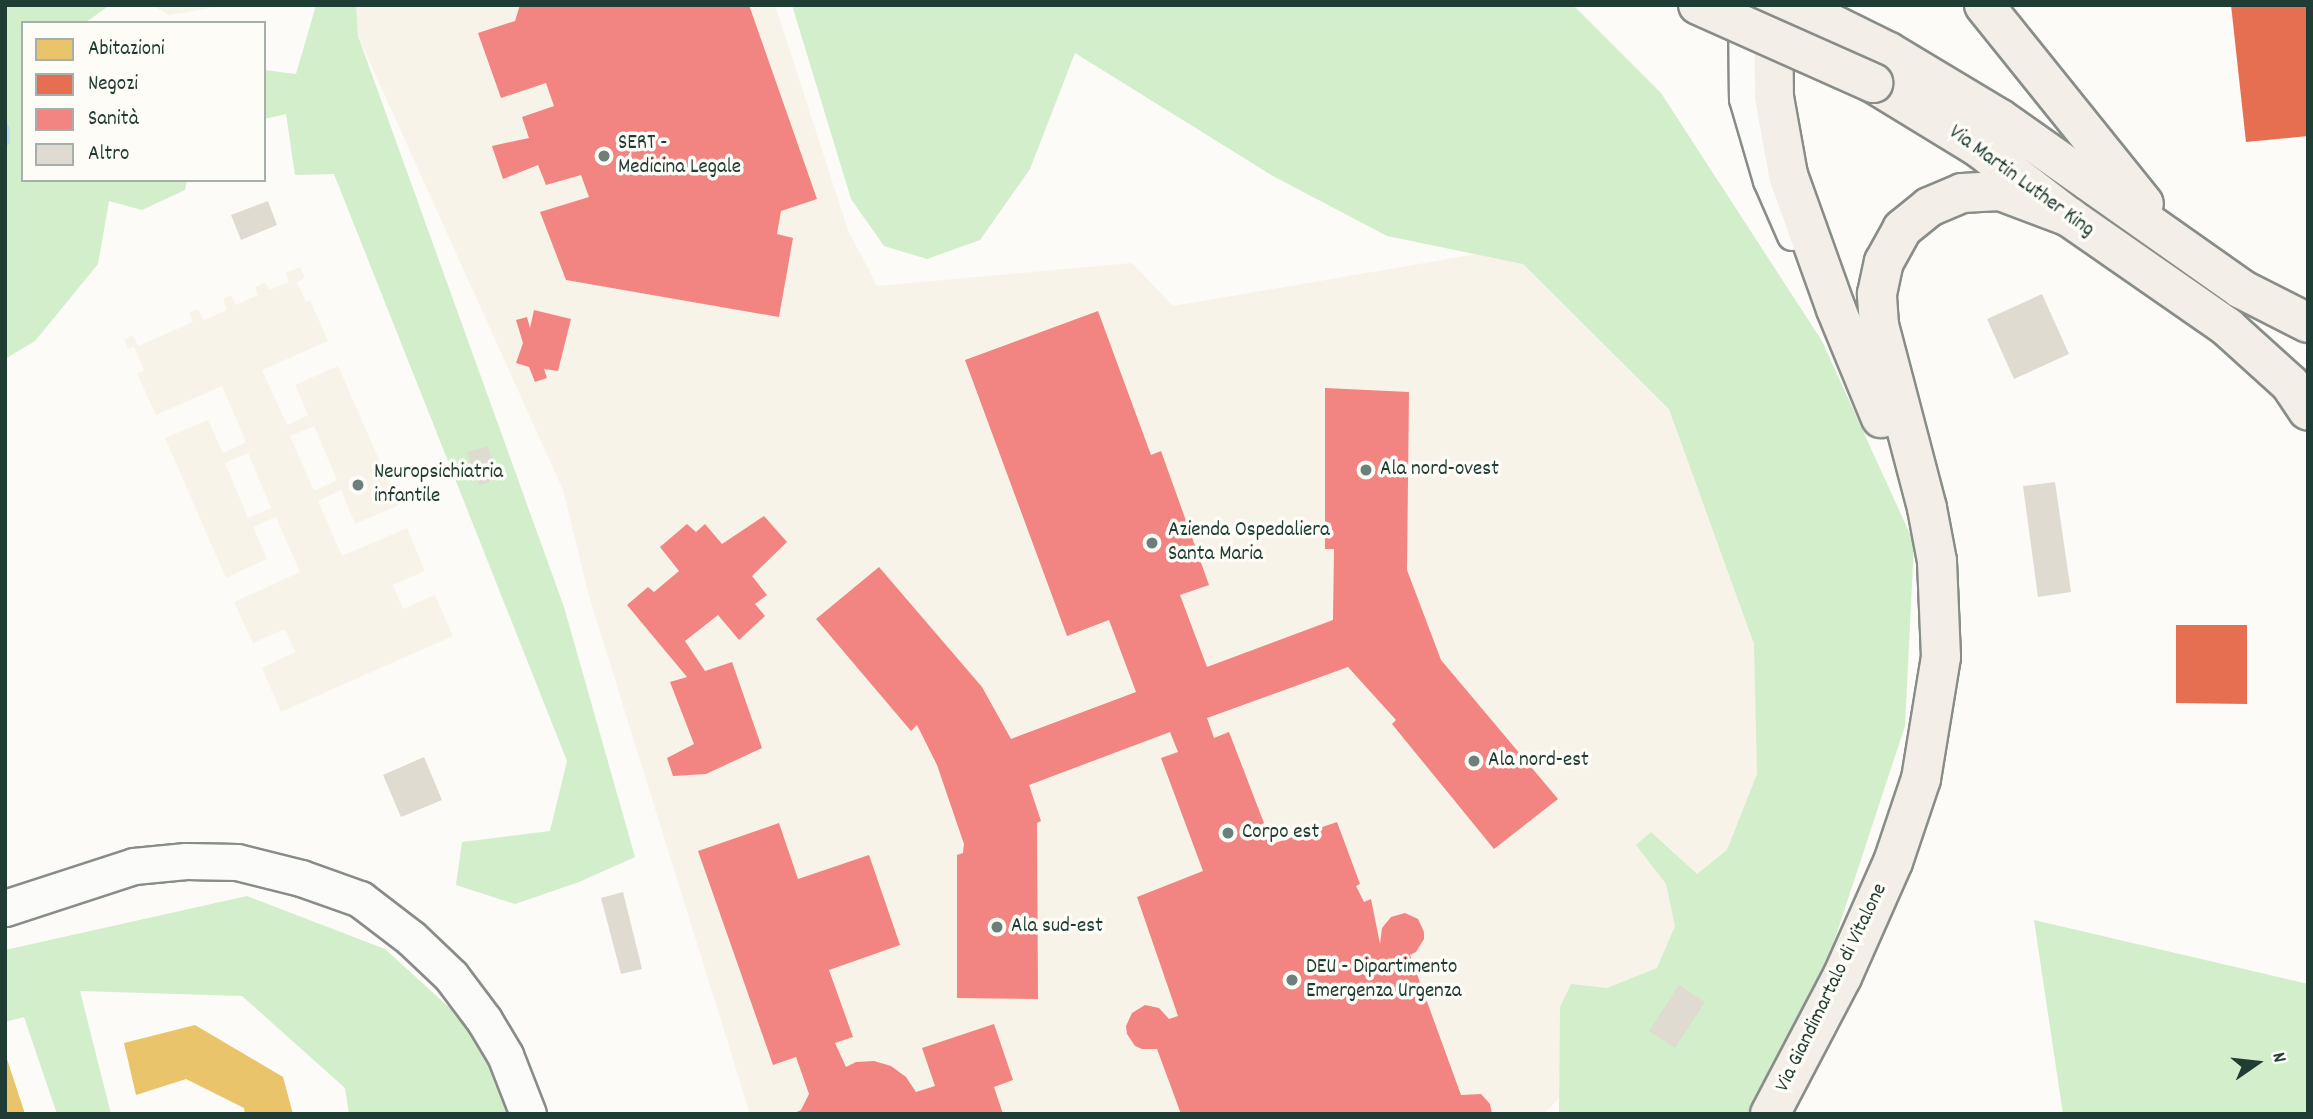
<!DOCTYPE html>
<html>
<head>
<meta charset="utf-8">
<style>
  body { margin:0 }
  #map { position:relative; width:2313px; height:1119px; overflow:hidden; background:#fcfbf8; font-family:Dekko,sans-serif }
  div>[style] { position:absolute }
  .built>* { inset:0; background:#f8f3e8 }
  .green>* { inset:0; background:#d2eecb }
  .homes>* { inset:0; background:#e9c46a }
  .shops>* { inset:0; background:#e76f51 }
  .health>* { inset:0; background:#f28482 }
  .stream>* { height:10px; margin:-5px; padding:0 5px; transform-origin:5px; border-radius:5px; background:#b2e3f5 }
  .building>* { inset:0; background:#e0dbd0 }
  .roads { filter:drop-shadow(2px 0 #888d8a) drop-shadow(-2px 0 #888d8a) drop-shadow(0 2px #888d8a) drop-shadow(0 -2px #888d8a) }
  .minor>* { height:28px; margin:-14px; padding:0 14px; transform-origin:14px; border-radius:14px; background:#fbfbf9 }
  .tertiary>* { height:35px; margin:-17.5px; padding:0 17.5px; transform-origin:17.5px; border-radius:17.5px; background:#fbfbf9 }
  .primary>* { height:38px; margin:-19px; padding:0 19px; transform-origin:19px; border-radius:19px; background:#f3eee7 }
  .bridges { filter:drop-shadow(2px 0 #888d8a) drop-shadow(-2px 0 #888d8a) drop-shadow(0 2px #888d8a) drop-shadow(0 -2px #888d8a) }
  .primary-bridge>* { height:38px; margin:-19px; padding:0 19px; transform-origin:19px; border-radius:19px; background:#f3eee7 }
  .dots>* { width:19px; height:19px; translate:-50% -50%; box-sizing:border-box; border:4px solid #fdfcf7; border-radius:50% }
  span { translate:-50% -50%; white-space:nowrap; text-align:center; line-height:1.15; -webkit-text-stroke:7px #fdfcf7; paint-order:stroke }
  .poi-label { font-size:21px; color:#1f3d34 }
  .left { translate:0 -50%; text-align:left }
  .street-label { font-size:21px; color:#1f3d34 }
  .frame { position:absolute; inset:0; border:7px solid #1f3d34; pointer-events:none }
  .legend { position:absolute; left:21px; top:21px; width:245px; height:161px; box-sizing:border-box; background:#fdfcf7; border:2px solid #a4b0a9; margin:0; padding:9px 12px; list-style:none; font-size:21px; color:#1f3d34 }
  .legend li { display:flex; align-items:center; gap:14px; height:35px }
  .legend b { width:35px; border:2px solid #a4b0a9 }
  .north { position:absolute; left:2222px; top:1028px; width:70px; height:70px; -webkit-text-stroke:5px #fdfcf7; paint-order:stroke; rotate:76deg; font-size:19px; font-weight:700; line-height:28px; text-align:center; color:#1f3d34 }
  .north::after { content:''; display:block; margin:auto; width:24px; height:32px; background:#1f3d34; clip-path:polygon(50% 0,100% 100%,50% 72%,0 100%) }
</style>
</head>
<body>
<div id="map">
  <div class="built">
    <i style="clip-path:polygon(151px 5px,229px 5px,169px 15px)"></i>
    <i style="clip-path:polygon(356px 5px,775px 5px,848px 230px,877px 286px,1132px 263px,1173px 306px,1518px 247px,1675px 397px,1788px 707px,1721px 924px,1544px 1114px,750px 1114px,589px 596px,563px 490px,358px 36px)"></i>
    <i style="clip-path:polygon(evenodd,300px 267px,305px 278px,297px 282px,306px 302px,310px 300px,328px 341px,262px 370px,287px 425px,308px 415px,295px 385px,338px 366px,399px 505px,355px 524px,341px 490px,318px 501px,342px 556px,407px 528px,425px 571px,393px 585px,403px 609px,435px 595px,453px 636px,281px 712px,262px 668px,295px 652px,285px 629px,253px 643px,234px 602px,300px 572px,276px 517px,253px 527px,267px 559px,226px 578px,165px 438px,208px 420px,223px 453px,246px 442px,222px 386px,156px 415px,137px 374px,144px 370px,134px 347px,128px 349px,124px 340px,133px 335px,138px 346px,193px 322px,189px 313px,198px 309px,204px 320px,227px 310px,223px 299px,231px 295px,236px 305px,258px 295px,255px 287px,265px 282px,269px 290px,289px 282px,286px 273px,300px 267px,314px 426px,337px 480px,314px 491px,290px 436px,314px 426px,300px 267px,248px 453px,271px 508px,248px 518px,225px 463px,248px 453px)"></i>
  </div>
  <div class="green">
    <i style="clip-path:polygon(5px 5px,110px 5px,85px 23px,23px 23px,23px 180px,187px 180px,185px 190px,142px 210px,109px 201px,98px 264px,35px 341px,5px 359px)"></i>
    <i style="clip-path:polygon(316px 5px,356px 5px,358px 36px,564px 607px,635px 857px,579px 882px,515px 904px,456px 885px,462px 842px,550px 831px,567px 761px,334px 174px,295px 175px,286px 114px,264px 119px,264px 70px,296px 74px)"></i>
    <i style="clip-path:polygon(792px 5px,1573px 5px,1661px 93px,1822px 341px,1914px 543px,1905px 726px,1789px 1078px,1770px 1114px,1559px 1114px,1560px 1007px,1571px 984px,1607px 988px,1657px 968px,1675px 926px,1666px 884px,1636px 845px,1651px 832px,1697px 874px,1727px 850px,1757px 774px,1754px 644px,1669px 409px,1523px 264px,1387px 236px,1273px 176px,1075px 53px,1030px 169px,980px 240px,927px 259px,884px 246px,851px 199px)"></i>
    <i style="clip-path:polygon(247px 896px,385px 949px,486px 1041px,508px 1114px,349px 1114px,345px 1088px,242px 996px,80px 991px,111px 1114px,57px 1114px,24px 1017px,5px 1022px,5px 950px)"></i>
    <i style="clip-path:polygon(2034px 920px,2308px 984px,2308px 1114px,2063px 1114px)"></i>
  </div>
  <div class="homes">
    <i style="clip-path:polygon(195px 1025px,283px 1077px,293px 1114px,245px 1114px,244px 1108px,186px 1079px,136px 1095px,124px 1043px)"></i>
    <i style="clip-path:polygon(6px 1056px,25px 1114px,5px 1114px)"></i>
  </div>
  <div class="shops">
    <i style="clip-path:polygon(2231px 5px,2308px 5px,2308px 136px,2246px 142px)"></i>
    <i style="clip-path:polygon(2176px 625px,2247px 625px,2247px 704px,2176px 703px)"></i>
  </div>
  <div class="health">
    <i style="clip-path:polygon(520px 5px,749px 5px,817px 199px,781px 211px,777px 234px,793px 238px,779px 317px,566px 280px,540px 212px,589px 197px,581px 175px,546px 185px,538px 165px,503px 179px,492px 146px,529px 138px,522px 117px,554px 106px,546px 83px,501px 98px,478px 33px,515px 21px)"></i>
    <i style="clip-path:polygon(534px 310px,571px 319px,558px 371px,544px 369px,547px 378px,535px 382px,529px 367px,516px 363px,523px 343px,516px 320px,527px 317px,530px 328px)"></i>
    <i style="clip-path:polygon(1098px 311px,1151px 455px,1161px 451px,1209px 585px,1180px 595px,1207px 667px,1333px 620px,1334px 549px,1325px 549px,1325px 388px,1409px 392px,1407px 570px,1441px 660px,1558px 799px,1494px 849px,1392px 724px,1396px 720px,1348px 667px,1207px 718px,1214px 738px,1229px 732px,1272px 844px,1337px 822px,1360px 884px,1356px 886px,1364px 902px,1371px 899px,1380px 944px,1382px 928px,1391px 917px,1405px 913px,1418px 919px,1424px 932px,1424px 939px,1416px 952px,1410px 955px,1461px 1095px,1481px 1094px,1490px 1104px,1492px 1114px,1181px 1114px,1157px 1049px,1142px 1049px,1135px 1046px,1127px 1034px,1126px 1026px,1132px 1013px,1145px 1005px,1159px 1008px,1169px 1019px,1178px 1016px,1137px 897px,1203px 871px,1161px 758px,1178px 752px,1170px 732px,1029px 785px,1041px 821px,1037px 823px,1038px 999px,957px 998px,957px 855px,963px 853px,964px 844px,937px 765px,917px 725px,911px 731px,816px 619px,879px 567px,982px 687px,1011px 739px,1136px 692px,1109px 620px,1067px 636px,965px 360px)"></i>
    <i style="clip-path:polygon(764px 516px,787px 542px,752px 576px,767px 595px,755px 604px,765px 616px,739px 640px,718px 615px,685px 641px,705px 671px,732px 662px,762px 748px,706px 774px,673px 776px,667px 758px,694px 744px,670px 682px,687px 677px,627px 605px,648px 587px,654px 592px,679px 571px,660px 547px,687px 524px,696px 532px,705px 524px,722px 544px)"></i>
    <i style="clip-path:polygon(779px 823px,798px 879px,869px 855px,900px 945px,829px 970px,853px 1037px,835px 1043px,846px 1067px,856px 1062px,874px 1061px,891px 1066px,906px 1077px,916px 1092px,935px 1086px,922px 1048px,994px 1024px,1013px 1080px,994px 1087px,1003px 1114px,792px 1114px,801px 1110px,809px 1094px,796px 1057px,773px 1065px,698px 851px)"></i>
  </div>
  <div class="stream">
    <i style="left:5px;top:129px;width:12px;rotate:90deg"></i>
  </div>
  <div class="building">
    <i style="clip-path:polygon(268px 201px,277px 225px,241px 240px,231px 215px)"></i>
    <i style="clip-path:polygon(2042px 294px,2069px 354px,2014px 379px,1987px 319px)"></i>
    <i style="clip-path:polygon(488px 446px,499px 479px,479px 485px,467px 452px)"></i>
    <i style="clip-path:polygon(2055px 482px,2071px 592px,2038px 597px,2023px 486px)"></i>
    <i style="clip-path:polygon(424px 757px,442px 800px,401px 817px,383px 775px)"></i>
    <i style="clip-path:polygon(623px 892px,642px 969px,621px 974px,601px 898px)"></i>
    <i style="clip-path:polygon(1679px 985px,1705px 1002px,1675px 1048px,1649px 1031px)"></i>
  </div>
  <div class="roads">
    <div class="minor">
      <i style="left:1743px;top:8px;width:91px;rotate:89.4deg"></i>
      <i style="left:1744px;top:99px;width:85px;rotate:73.7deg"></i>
      <i style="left:1768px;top:181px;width:60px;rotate:66.4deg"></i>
    </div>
    <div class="tertiary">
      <i style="left:5px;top:908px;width:136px;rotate:-18deg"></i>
      <i style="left:134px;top:866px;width:52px;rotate:-5.5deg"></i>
      <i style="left:186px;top:861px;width:51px;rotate:1.1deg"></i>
      <i style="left:237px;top:862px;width:66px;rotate:14deg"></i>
      <i style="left:301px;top:878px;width:63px;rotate:19.6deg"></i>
      <i style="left:360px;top:899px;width:64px;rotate:37.4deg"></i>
      <i style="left:411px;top:938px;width:55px;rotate:43.5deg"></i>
      <i style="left:451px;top:976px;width:55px;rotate:53.1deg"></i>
      <i style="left:484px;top:1020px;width:41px;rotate:59deg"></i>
      <i style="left:505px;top:1055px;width:63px;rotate:68.7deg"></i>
    </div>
    <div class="primary">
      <i style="left:1773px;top:5px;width:92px;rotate:89.4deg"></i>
      <i style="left:1774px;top:97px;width:79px;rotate:79.8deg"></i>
      <i style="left:1788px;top:175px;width:142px;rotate:70.3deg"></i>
      <i style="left:1836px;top:309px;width:118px;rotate:67.6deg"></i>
      <i style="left:1794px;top:5px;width:106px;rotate:26.3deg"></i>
      <i style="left:1889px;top:52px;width:128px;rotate:31deg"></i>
      <i style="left:1999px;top:118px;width:296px;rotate:35.2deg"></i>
      <i style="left:2241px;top:289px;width:75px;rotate:26.9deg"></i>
      <i style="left:1984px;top:5px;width:255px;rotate:51.2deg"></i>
      <i style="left:1873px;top:83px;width:123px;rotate:31.4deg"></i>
      <i style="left:1978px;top:147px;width:115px;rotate:37.6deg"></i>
      <i style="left:2069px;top:217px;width:193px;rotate:34.8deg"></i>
      <i style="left:2227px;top:327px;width:85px;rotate:42.1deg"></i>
      <i style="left:2290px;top:384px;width:32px;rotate:56deg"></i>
      <i style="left:1770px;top:1114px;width:155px;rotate:-62.3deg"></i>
      <i style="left:1842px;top:977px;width:126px;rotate:-66.1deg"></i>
      <i style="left:1893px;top:862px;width:88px;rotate:-71.4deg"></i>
      <i style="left:1921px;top:779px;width:124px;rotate:-80.7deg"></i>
      <i style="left:1941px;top:657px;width:96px;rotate:-92.4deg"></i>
      <i style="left:1937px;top:561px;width:54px;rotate:-100.7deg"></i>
      <i style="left:1927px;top:508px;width:189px;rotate:-104.7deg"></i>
      <i style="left:1879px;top:325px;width:31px;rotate:-94deg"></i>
      <i style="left:1877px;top:294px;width:33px;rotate:-78deg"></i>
      <i style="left:1884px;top:262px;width:38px;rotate:-61deg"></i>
      <i style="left:1902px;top:229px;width:35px;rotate:-39deg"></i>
      <i style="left:1929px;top:207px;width:36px;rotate:-23deg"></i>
      <i style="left:1962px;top:193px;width:38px;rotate:-3deg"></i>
      <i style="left:2000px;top:191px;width:74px;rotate:20.6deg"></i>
    </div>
  </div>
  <div class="bridges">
    <div class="primary-bridge">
      <i style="left:1698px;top:5px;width:192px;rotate:24deg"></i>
    </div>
  </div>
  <div class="dots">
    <i style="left:604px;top:156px;background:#6c8079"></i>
    <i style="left:1366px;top:470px;background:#6c8079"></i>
    <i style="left:358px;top:485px;background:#6c8079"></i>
    <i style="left:1152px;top:543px;background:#6c8079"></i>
    <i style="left:1474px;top:761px;background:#6c8079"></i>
    <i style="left:1228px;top:833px;background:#6c8079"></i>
    <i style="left:997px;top:927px;background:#6c8079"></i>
    <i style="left:1292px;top:980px;background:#6c8079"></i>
  </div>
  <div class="poi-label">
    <span class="left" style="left:618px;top:156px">SERT -<br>Medicina Legale</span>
    <span class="left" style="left:1380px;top:470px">Ala nord-ovest</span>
    <span class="left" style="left:374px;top:485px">Neuropsichiatria<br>infantile</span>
    <span class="left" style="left:1168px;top:543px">Azienda Ospedaliera<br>Santa Maria</span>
    <span class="left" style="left:1488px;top:761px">Ala nord-est</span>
    <span class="left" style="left:1242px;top:833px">Corpo est</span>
    <span class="left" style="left:1011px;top:927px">Ala sud-est</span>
    <span class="left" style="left:1306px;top:980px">DEU - Dipartimento<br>Emergenza Urgenza</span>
  </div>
  <div class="street-label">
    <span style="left:2021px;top:182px;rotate:36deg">Via Martin Luther King</span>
    <span style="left:1832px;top:988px;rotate:-64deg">Via Giandimartalo di Vitalone</span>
  </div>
  <div class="frame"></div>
  <ul class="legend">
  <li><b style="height:19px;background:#e9c46a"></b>Abitazioni</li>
  <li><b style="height:19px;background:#e76f51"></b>Negozi</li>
  <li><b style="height:19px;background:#f28482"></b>Sanità</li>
  <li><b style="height:19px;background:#e0dbd0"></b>Altro</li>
  </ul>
  <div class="north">N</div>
</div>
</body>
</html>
